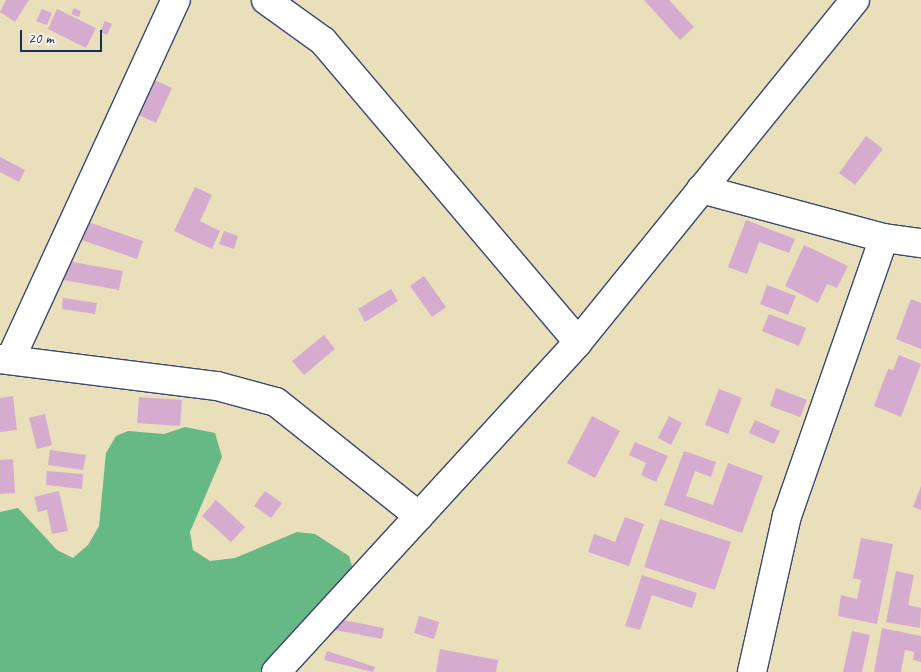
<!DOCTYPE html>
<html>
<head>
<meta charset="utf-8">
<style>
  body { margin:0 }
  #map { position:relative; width:921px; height:672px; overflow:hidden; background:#e9dfbb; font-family:Caveat,sans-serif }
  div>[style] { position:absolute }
  .forest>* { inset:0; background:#66b885 }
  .building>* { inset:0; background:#d5accf }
  .roads { filter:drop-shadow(1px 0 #3a496c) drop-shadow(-1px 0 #3a496c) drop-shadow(0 1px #3a496c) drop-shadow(0 -1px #3a496c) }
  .minor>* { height:28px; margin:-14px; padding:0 14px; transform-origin:14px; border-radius:14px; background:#fff }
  span { translate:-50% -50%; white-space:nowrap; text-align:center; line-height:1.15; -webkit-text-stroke:4px #f7f3e8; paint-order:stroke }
  .scale { position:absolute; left:20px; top:30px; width:82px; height:22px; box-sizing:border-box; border:2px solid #1b2f5e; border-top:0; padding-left:6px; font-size:15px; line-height:18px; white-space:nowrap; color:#1b2f5e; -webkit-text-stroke:4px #f7f3e8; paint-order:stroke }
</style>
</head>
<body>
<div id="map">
  <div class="forest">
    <i style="clip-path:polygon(185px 427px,215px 433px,222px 457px,190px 532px,193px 550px,210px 561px,235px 558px,297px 532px,315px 534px,349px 556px,357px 583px,276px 672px,0 672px,0 512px,18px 508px,57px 550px,73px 558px,88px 545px,99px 526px,106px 453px,116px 436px,128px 431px,164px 434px)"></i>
  </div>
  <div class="building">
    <i style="clip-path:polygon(6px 0,29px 0,15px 22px,0 12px)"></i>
    <i style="clip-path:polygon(644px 0,669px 0,694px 27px,680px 40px)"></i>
    <i style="clip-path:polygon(74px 8px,81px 11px,79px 17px,71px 14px)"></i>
    <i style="clip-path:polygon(42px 9px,52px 13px,47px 25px,36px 21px)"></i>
    <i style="clip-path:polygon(57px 9px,96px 28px,86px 48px,48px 29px)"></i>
    <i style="clip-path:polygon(105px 21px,112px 24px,107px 35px,100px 32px)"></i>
    <i style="clip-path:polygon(146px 76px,172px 88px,156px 123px,130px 111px)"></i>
    <i style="clip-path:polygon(866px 136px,883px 149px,855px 185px,839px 173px)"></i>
    <i style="clip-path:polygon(0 157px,25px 170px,19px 182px,0 172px)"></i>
    <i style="clip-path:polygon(195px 187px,212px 195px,200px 221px,220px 231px,212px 249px,174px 231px)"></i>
    <i style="clip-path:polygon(746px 220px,795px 239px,789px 253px,759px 242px,747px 274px,728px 267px)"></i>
    <i style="clip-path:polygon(85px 221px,143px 241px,137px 259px,79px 239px)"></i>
    <i style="clip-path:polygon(224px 231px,238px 236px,234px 249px,219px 244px)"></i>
    <i style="clip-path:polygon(804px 245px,848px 266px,837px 288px,827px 284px,818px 303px,785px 286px)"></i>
    <i style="clip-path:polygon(62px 260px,123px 271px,119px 290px,58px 279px)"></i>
    <i style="clip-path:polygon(424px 276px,446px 307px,432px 317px,410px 286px)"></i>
    <i style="clip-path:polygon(767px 285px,796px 296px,788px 315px,760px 304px)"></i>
    <i style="clip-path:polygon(391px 289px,398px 301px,365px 322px,358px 309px)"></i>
    <i style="clip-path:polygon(63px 298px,97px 303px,95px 314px,62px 309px)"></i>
    <i style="clip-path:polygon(911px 299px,921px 303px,921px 349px,896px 339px)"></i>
    <i style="clip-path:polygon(769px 314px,806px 328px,799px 346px,762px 331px)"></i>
    <i style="clip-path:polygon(324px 335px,335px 349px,304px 375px,292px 361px)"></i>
    <i style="clip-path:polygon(899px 355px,921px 364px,901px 417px,874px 406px,888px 369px,893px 370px)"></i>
    <i style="clip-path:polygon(776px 388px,807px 400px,800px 417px,770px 406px)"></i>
    <i style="clip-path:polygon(719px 389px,742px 398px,728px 434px,705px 425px)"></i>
    <i style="clip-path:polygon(13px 396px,17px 430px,0 432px,0 398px)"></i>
    <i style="clip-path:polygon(139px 397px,182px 400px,180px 426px,137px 423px)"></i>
    <i style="clip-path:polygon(45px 414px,52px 445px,37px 449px,29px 418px)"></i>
    <i style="clip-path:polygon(592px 416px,620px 431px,595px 478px,567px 463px)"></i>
    <i style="clip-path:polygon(669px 416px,682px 423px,671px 445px,658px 438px)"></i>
    <i style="clip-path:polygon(755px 420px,780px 431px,774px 444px,749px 433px)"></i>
    <i style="clip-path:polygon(635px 442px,668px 456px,656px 482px,641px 475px,646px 463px,629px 455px)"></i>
    <i style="clip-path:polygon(50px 450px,86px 455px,83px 470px,48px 465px)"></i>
    <i style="clip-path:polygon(684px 451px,716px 462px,711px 477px,695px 471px,686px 496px,713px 505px,728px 463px,763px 476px,742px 533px,664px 505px)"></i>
    <i style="clip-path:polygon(13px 459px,15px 493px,0 494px,0 460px)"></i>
    <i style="clip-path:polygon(47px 471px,83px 474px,82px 489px,46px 485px)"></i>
    <i style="clip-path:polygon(921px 486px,921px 510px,913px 507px)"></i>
    <i style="clip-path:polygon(59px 491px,68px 531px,52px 534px,47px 510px,38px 512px,34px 497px)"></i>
    <i style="clip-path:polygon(265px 491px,282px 503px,271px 518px,254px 506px)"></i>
    <i style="clip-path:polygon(216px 500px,245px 527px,231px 542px,202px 516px)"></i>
    <i style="clip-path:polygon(625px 517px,644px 524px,629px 566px,588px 552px,594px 534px,615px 542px)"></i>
    <i style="clip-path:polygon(660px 519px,731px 542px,715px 590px,644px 567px)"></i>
    <i style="clip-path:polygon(861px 538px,893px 544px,877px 624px,838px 616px,841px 595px,857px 599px,861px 580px,853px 578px)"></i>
    <i style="clip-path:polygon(896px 571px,914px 575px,908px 605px,921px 608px,920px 628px,886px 622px)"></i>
    <i style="clip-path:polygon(642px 575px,697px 593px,692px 608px,652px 595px,640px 630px,625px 626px)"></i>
    <i style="clip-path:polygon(419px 616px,439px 622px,434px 639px,414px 633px)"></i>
    <i style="clip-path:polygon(337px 619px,384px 628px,382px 639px,335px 630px)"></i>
    <i style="clip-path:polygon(882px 628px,921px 636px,921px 662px,913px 660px,914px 652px,905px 650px,901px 672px,874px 672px)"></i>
    <i style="clip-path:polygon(852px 631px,870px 635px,862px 672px,843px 672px)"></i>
    <i style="clip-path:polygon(440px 649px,498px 660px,496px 672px,436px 672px)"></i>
    <i style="clip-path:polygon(327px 651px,375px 667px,373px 672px,324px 660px)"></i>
  </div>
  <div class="roads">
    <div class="minor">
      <i style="left:266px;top:0;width:70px;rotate:35.7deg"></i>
      <i style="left:323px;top:41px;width:394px;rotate:49.7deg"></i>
      <i style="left:701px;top:189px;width:189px;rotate:15deg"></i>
      <i style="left:884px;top:238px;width:37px;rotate:8deg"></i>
      <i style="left:11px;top:358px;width:394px;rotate:-65.3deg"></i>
      <i style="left:0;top:359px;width:219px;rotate:7.1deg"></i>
      <i style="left:217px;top:386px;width:61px;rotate:15.2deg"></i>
      <i style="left:276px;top:402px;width:183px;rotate:38.6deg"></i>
      <i style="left:276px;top:672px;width:447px;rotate:-47.5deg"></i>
      <i style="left:578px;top:342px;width:440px;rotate:-51deg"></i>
      <i style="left:752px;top:672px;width:160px;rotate:-77.4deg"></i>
      <i style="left:787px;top:516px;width:294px;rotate:-70.8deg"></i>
    </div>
  </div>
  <div class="scale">20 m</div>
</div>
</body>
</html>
